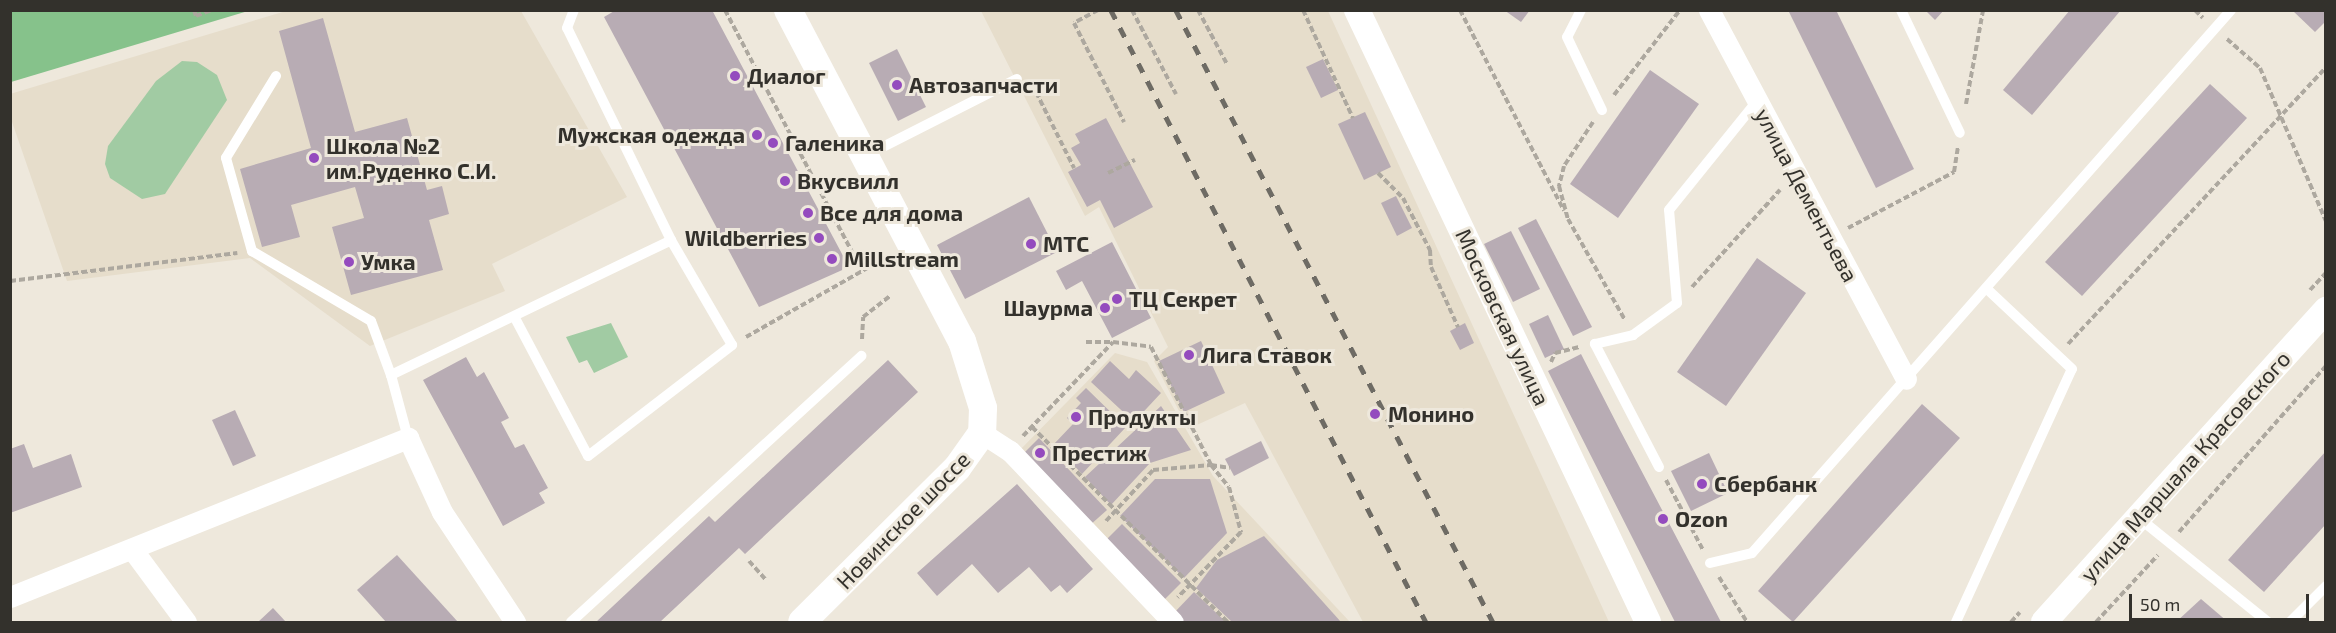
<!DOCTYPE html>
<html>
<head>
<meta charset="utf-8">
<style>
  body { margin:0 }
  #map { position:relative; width:2336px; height:633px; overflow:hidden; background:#eee8dc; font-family:"Exo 2",sans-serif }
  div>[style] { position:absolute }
  .built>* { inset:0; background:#e6ddcb }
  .green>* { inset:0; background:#a1cba3 }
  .forest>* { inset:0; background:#86c28b }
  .building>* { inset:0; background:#b8acb4 }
  .path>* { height:4px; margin-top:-2px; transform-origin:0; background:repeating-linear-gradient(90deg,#ada89f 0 6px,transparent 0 9px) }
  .service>* { height:10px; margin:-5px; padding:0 5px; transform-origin:5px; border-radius:5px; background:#fff }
  .minor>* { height:21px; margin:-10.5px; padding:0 10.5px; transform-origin:10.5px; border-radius:10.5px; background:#fff }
  .tertiary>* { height:26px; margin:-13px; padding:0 13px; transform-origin:13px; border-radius:13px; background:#fff }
  .secondary>* { height:28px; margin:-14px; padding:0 14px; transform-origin:14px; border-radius:14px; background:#fff }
  .rail>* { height:4.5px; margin-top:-2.25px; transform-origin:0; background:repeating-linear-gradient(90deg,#6e6b64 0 10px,transparent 0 20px) }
  .dots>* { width:16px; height:16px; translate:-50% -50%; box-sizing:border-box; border:3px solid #eee8dc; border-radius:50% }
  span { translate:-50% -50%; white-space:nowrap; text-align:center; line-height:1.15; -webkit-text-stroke:6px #eee8dc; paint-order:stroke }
  .poi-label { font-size:22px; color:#33312c; font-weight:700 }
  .left { translate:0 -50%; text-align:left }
  .right { translate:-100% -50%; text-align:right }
  .street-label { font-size:22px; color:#33312c }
  .frame { position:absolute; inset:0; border:12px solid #33312c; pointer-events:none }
  .scale { position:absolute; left:2129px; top:594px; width:180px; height:27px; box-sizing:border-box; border:3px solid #33312c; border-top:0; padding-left:8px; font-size:18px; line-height:21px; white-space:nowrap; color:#33312c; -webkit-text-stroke:4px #eee8dc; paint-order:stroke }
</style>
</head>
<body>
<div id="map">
  <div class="built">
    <i style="clip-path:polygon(286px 11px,521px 11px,627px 197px,492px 264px,505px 291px,370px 346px,250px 258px,67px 281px,11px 119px,10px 94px)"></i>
    <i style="clip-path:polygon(981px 11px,1328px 11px,1609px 622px,1363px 622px,1245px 403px,1188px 429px,1154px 361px,1168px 347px,1099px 207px,1085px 216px)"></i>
    <i style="clip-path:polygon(1115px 353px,1147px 362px,1213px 476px,1350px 622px,1182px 622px,1017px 453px)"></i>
  </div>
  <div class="green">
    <i style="clip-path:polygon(182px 61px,197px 62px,217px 75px,227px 100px,165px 194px,142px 199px,110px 178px,105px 164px,108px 146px,156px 81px)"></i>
    <i style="clip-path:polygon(611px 323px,628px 357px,594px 373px,587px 360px,579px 363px,566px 337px)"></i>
  </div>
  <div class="forest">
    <i style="clip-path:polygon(11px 10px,248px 10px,248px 11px,11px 82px)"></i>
  </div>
  <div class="building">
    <i style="clip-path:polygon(616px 10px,712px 10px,849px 267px,759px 307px,604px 17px)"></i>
    <i style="clip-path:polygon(1504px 10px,1530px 10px,1521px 22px)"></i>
    <i style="clip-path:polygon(1788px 10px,1836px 10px,1914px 169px,1876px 188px)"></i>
    <i style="clip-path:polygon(1925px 10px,1944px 10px,1935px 20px)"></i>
    <i style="clip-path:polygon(2070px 10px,2121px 10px,2032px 115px,2003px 90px)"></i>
    <i style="clip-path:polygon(2292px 10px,2326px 10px,2326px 21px,2315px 32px)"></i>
    <i style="clip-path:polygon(323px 18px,355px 132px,407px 118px,427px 190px,442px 186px,449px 214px,429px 220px,443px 270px,351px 295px,332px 227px,364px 218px,355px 187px,291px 205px,300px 237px,262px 247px,240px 169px,311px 148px,279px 31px)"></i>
    <i style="clip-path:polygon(897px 49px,926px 107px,898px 121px,869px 63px)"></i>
    <i style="clip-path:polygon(1323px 59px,1338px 90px,1321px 98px,1306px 67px)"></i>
    <i style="clip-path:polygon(1650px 70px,1699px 104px,1618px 218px,1570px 184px)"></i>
    <i style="clip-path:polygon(2210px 84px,2247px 118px,2082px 296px,2045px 262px)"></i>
    <i style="clip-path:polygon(1365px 112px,1391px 167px,1364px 180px,1338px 124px)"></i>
    <i style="clip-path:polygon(1106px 118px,1153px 207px,1114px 228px,1100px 200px,1087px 207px,1068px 172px,1081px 165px,1071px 148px,1080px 143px,1075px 134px)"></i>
    <i style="clip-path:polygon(1396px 196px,1412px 228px,1397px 236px,1381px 203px)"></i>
    <i style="clip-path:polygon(1029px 197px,1057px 252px,965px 299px,937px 245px)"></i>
    <i style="clip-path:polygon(1536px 219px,1592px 327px,1573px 336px,1518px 228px)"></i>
    <i style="clip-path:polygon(1511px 231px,1540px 289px,1513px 302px,1484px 244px)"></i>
    <i style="clip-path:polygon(1112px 242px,1151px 318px,1112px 338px,1082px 281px,1066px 290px,1056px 271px)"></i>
    <i style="clip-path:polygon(1757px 258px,1806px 293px,1726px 406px,1677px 372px)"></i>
    <i style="clip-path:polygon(1548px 315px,1564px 349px,1545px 358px,1529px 324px)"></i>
    <i style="clip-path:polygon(1465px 323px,1474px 343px,1460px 350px,1450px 331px)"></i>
    <i style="clip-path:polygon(1201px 341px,1225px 393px,1184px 412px,1159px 361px)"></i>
    <i style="clip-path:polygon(1581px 354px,1620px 430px,1721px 622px,1675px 622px,1548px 371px)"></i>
    <i style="clip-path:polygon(466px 357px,477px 377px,484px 372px,509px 418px,501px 422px,515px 448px,524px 444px,548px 488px,539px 493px,545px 503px,503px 526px,423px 380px)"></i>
    <i style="clip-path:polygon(888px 360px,918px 392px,745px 554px,739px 548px,660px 622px,596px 622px,709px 516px,715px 522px)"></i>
    <i style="clip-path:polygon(1110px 361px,1129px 379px,1136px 370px,1161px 393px,1134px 422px,1091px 382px)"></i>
    <i style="clip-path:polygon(1086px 388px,1126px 427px,1082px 474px,1054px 444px,1073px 424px,1067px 418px,1081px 403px,1076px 398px)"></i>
    <i style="clip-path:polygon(1922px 404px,1960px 438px,1793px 622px,1758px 591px)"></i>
    <i style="clip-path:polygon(1161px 406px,1191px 450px,1150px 463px,1111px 505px,1085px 477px)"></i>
    <i style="clip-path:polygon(235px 410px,256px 456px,233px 466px,212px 420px)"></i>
    <i style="clip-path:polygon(1039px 438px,1107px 510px,1089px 526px,1022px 455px)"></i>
    <i style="clip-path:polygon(1261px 441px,1269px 458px,1234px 476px,1225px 459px)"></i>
    <i style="clip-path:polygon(24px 444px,33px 468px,71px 454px,82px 487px,10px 513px,10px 449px)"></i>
    <i style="clip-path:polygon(2326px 451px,2326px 524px,2264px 592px,2228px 560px)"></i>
    <i style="clip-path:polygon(1709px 453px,1728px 493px,1691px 511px,1671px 471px)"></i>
    <i style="clip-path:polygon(1155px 479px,1210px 479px,1227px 533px,1184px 578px,1120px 516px)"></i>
    <i style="clip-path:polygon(1017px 484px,1093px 569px,1067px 593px,1060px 585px,1051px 592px,1029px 567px,998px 593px,972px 564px,937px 596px,917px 573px)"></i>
    <i style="clip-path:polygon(1122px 524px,1181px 583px,1164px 600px,1105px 541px)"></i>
    <i style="clip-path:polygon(1264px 536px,1341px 622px,1232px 622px,1196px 588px,1217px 560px)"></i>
    <i style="clip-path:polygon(397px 555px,458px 622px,386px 622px,357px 590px)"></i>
    <i style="clip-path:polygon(1194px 592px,1226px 622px,1179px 622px,1172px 615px)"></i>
    <i style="clip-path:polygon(2201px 599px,2228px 622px,2176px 622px)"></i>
    <i style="clip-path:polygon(273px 608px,286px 622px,258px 622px)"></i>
  </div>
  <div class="path">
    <i style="left:194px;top:10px;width:6px;rotate:72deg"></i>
    <i style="left:196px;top:16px;width:17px;rotate:-21deg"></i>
    <i style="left:725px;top:10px;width:295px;rotate:62.3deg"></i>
    <i style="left:1098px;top:10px;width:27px;rotate:152deg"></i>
    <i style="left:1074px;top:23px;width:111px;rotate:63.2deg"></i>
    <i style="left:1132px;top:10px;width:95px;rotate:62.4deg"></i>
    <i style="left:1198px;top:10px;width:61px;rotate:61.8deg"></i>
    <i style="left:1303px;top:10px;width:119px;rotate:65.2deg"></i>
    <i style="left:1460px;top:10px;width:226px;rotate:62.6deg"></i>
    <i style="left:2195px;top:10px;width:11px;rotate:45deg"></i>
    <i style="left:2227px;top:39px;width:44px;rotate:41.3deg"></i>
    <i style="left:2260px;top:68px;width:167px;rotate:66.7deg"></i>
    <i style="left:1032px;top:84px;width:94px;rotate:63.4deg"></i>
    <i style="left:1614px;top:95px;width:108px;rotate:-52.2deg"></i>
    <i style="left:1966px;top:104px;width:96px;rotate:-79.7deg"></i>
    <i style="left:1593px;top:122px;width:53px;rotate:123.4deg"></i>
    <i style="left:1564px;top:166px;width:21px;rotate:104deg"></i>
    <i style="left:1559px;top:186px;width:34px;rotate:75deg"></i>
    <i style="left:1568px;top:219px;width:116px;rotate:60.6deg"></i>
    <i style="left:1108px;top:173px;width:30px;rotate:-26deg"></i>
    <i style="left:1378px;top:173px;width:35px;rotate:45deg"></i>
    <i style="left:1403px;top:198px;width:59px;rotate:62.6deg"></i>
    <i style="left:1430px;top:250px;width:17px;rotate:87deg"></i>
    <i style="left:1431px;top:267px;width:66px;rotate:65.8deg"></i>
    <i style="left:1848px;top:228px;width:120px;rotate:-27.8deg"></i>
    <i style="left:1954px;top:172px;width:25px;rotate:-81deg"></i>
    <i style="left:10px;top:281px;width:229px;rotate:-7deg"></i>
    <i style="left:1692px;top:287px;width:131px;rotate:-47.8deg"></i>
    <i style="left:2310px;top:290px;width:23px;rotate:-47deg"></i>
    <i style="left:746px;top:337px;width:146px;rotate:-29.6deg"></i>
    <i style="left:862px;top:339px;width:22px;rotate:-87deg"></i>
    <i style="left:863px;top:317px;width:34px;rotate:-38deg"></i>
    <i style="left:1086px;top:342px;width:26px"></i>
    <i style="left:2068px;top:344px;width:379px;rotate:-47deg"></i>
    <i style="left:1551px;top:362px;width:10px;rotate:-66deg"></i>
    <i style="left:1555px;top:353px;width:25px;rotate:-14deg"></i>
    <i style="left:1032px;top:427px;width:276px;rotate:44.9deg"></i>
    <i style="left:1023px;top:436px;width:130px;rotate:-46.2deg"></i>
    <i style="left:1113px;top:342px;width:38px;rotate:7deg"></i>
    <i style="left:1151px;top:347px;width:132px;rotate:63deg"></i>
    <i style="left:1211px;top:465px;width:19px;rotate:9deg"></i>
    <i style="left:1666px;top:480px;width:79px;rotate:62.1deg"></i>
    <i style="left:1106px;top:521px;width:69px;rotate:-47.3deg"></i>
    <i style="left:1153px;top:470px;width:58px;rotate:-4.9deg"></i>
    <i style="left:1211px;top:465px;width:28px;rotate:51deg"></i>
    <i style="left:1229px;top:487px;width:47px;rotate:75.1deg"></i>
    <i style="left:1241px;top:532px;width:91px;rotate:134.1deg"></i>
    <i style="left:2179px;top:532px;width:222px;rotate:-48.5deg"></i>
    <i style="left:749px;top:561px;width:24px;rotate:48deg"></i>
    <i style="left:1719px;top:577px;width:53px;rotate:58.1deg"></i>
    <i style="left:2011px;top:622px;width:13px;rotate:-48deg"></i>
    <i style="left:2096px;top:622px;width:91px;rotate:-47.2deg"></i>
  </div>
  <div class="service">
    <i style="left:1581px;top:10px;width:30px;rotate:117deg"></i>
    <i style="left:1567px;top:37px;width:81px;rotate:64.4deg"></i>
    <i style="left:1901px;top:10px;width:136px;rotate:64.4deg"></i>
    <i style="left:276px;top:76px;width:96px;rotate:121.4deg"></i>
    <i style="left:226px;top:158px;width:97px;rotate:74.4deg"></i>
    <i style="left:252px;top:251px;width:138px;rotate:30.5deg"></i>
    <i style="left:371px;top:321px;width:58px;rotate:69.7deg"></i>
    <i style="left:867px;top:155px;width:168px;rotate:-26.9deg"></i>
    <i style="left:515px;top:318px;width:156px;rotate:62.1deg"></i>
    <i style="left:588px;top:456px;width:182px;rotate:-37.6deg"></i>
    <i style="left:732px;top:345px;width:121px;rotate:-120.2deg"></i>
    <i style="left:671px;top:240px;width:236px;rotate:-116.1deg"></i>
    <i style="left:567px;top:28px;width:19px;rotate:-69deg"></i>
    <i style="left:408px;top:438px;width:65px;rotate:-105.1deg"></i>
    <i style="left:391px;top:375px;width:311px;rotate:-25.7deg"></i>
    <i style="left:1659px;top:467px;width:139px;rotate:-117.5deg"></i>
    <i style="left:1595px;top:344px;width:39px;rotate:-13deg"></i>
    <i style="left:1633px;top:335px;width:54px;rotate:-36deg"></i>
    <i style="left:1677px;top:303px;width:93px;rotate:-94.9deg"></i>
    <i style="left:1669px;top:210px;width:140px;rotate:-51.1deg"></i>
    <i style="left:2139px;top:518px;width:166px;rotate:38.9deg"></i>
    <i style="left:1710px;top:563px;width:43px;rotate:-13.4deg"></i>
    <i style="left:1752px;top:553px;width:724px;rotate:-48.58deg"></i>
    <i style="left:571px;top:622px;width:394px;rotate:-42.5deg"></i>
    <i style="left:1956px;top:622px;width:278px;rotate:-65.4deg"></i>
    <i style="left:2072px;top:369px;width:118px;rotate:-136.7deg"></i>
    <i style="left:2290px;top:622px;width:51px;rotate:-45deg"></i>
  </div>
  <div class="minor">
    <i style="left:1709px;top:10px;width:418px;rotate:61.9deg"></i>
    <i style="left:982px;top:433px;width:33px;rotate:33deg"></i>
    <i style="left:1010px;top:451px;width:236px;rotate:46.4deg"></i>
    <i style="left:132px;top:549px;width:91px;rotate:53.5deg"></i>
    <i style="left:10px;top:597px;width:429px;rotate:-21.8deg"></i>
    <i style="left:408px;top:438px;width:81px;rotate:65.3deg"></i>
    <i style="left:442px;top:512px;width:132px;rotate:56.4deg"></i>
  </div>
  <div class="tertiary">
    <i style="left:1357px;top:10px;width:678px;rotate:64.57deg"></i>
    <i style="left:2044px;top:622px;width:421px;rotate:-47.9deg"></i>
  </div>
  <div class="secondary">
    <i style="left:788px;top:10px;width:374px;rotate:62.3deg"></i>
    <i style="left:962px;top:341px;width:70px;rotate:72.6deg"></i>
    <i style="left:983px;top:408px;width:25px;rotate:92deg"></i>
    <i style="left:982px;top:433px;width:43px;rotate:125.5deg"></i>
    <i style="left:957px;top:468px;width:218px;rotate:135.2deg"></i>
  </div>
  <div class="rail">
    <i style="left:1111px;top:10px;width:688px;rotate:62.76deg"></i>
    <i style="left:1176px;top:10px;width:689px;rotate:62.62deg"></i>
  </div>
  <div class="dots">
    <i style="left:735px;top:76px;background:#944bbe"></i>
    <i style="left:897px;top:85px;background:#944bbe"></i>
    <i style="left:757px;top:135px;background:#944bbe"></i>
    <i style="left:773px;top:143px;background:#944bbe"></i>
    <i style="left:314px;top:158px;background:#944bbe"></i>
    <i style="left:785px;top:181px;background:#944bbe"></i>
    <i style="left:808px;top:213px;background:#944bbe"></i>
    <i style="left:819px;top:238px;background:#944bbe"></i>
    <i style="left:1031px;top:244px;background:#944bbe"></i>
    <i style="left:832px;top:259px;background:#944bbe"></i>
    <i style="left:349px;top:262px;background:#944bbe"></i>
    <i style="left:1117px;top:299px;background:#944bbe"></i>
    <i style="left:1105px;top:308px;background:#944bbe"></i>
    <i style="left:1189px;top:355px;background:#944bbe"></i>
    <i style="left:1375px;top:414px;background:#944bbe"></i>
    <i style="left:1076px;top:417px;background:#944bbe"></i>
    <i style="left:1040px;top:453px;background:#944bbe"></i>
    <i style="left:1702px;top:484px;background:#944bbe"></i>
    <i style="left:1663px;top:519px;background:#944bbe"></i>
  </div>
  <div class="poi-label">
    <span class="left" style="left:747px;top:76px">Диалог</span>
    <span class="left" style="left:909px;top:85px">Автозапчасти</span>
    <span class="right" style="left:745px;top:135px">Мужская одежда</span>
    <span class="left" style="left:785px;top:143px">Галеника</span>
    <span class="left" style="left:326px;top:158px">Школа №2<br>им.Руденко С.И.</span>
    <span class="left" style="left:797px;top:181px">Вкусвилл</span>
    <span class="left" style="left:820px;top:213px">Все для дома</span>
    <span class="right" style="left:807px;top:238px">Wildberries</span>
    <span class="left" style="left:1043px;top:244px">МТС</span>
    <span class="left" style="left:844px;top:259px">Millstream</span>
    <span class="left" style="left:361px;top:262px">Умка</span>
    <span class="left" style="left:1129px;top:299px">ТЦ Секрет</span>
    <span class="right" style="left:1093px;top:308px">Шаурма</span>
    <span class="left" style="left:1201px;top:355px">Лига Ставок</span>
    <span class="left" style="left:1388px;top:414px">Монино</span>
    <span class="left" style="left:1088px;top:417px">Продукты</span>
    <span class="left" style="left:1052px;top:453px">Престиж</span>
    <span class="left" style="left:1714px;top:484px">Сбербанк</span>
    <span class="left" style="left:1675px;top:519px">Ozon</span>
  </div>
  <div class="street-label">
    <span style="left:1807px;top:195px;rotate:62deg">улица Дементьева</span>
    <span style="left:1503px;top:317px;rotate:65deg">Московская улица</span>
    <span style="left:2185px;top:466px;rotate:-48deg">улица Маршала Красовского</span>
    <span style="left:903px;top:520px;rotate:-46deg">Новинское шоссе</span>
  </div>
  <div class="frame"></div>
  <div class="scale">50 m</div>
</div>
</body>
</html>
